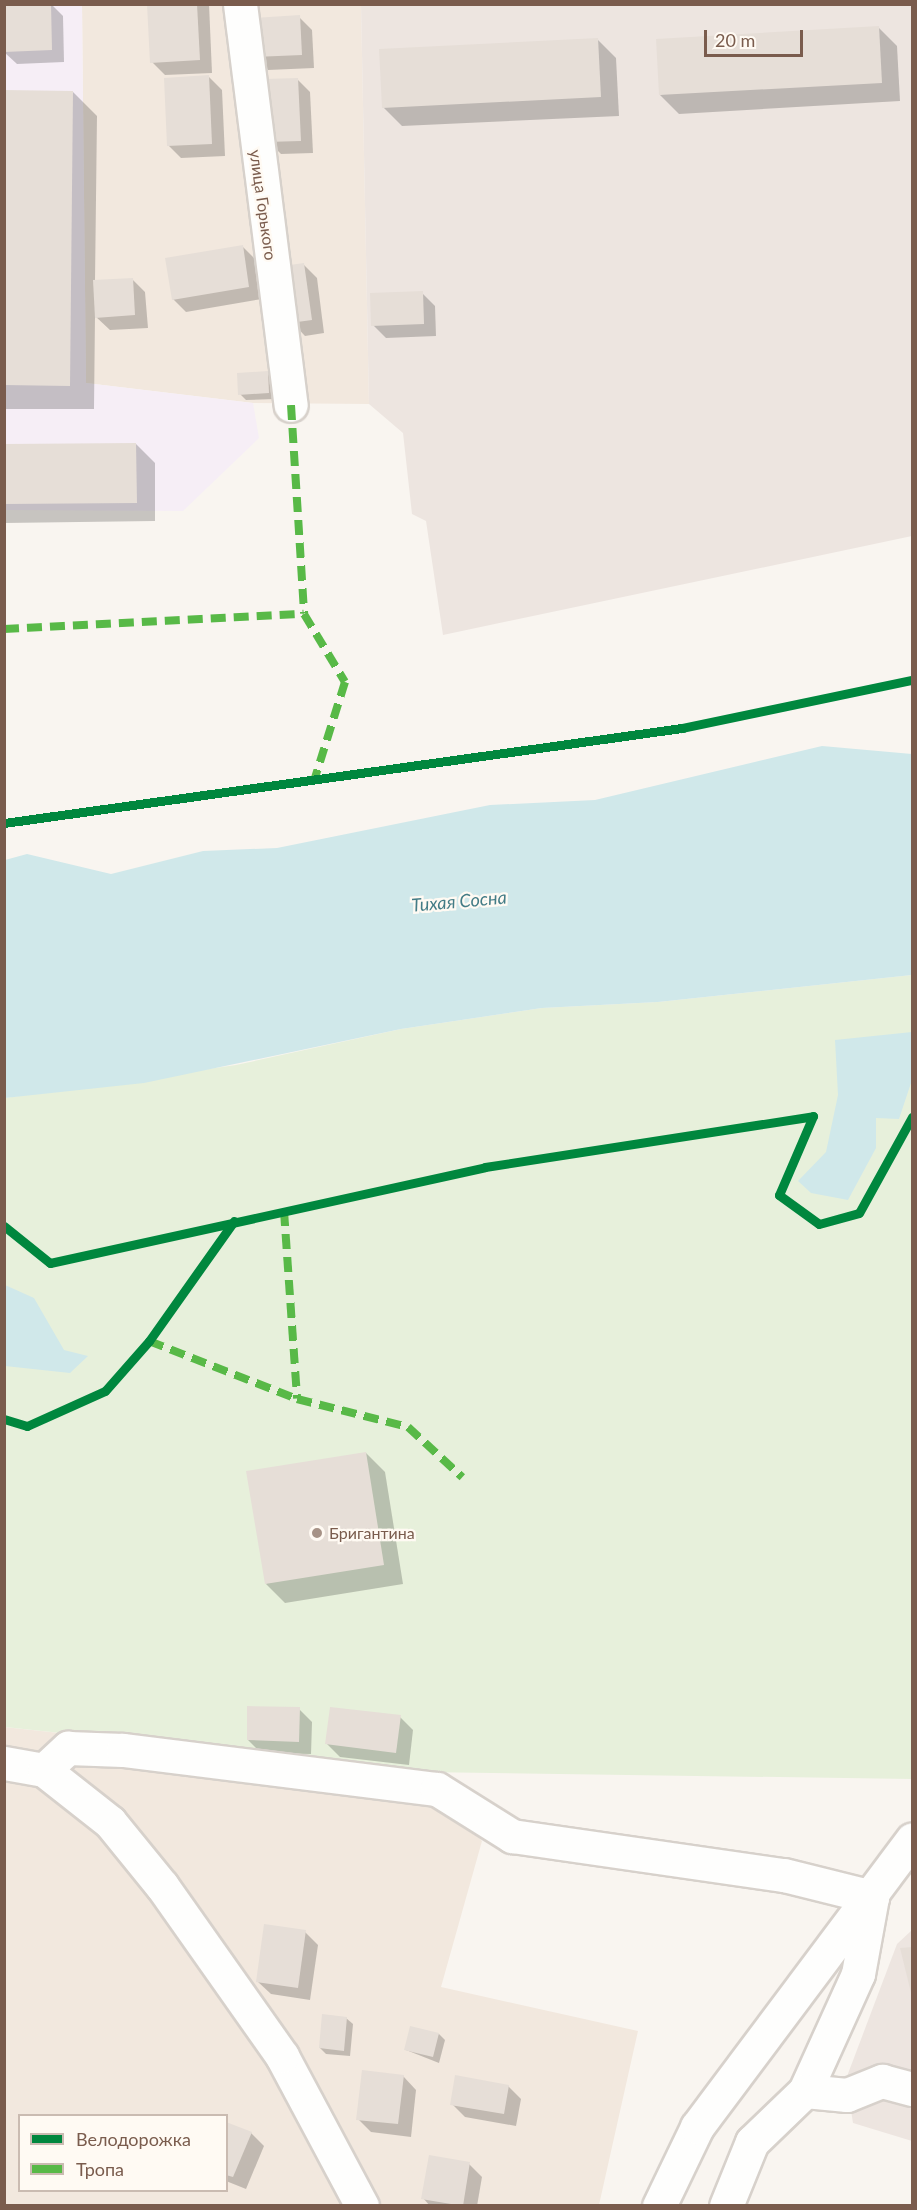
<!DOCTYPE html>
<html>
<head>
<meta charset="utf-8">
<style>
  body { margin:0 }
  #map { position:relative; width:917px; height:2210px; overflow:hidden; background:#f9f5f0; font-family:Lato,sans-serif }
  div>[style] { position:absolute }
  .residential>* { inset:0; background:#f2e8de }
  .industrial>* { inset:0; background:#ede5e0 }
  .education>* { inset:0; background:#f6eef6 }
  .green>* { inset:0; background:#e7f0db }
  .water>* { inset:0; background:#d0e8ea }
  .shadow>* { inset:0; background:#0003 }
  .building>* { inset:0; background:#e6ded7 }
  .roads { filter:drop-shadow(2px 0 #d7d1cb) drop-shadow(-2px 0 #d7d1cb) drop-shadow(0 2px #d7d1cb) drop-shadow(0 -2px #d7d1cb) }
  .minor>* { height:33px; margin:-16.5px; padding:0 16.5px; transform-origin:16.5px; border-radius:16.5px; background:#fefefd }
  .quiet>* { height:8px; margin-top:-4px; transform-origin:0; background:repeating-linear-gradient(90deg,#58b947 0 15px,transparent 0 23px) }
  .cycleway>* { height:9px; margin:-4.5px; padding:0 4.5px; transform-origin:4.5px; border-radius:4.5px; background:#00873e }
  .dots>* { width:16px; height:16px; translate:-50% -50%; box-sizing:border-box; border:3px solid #fffaf3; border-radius:50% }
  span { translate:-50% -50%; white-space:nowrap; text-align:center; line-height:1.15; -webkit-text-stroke:4.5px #fffaf3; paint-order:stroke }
  .street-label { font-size:16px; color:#7a5c4d }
  .poi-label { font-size:16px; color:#7a5c4d }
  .left { translate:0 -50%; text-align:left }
  .water-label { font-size:18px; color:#437c86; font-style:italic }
  .frame { position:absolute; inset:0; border:6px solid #7a5c4d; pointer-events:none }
  .legend { position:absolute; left:18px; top:2114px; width:210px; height:78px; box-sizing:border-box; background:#fffaf3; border:2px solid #cabbb1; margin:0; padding:8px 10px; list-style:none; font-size:18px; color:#7a5c4d }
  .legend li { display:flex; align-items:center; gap:12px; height:30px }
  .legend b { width:30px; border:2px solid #cabbb1 }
  .scale { position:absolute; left:704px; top:30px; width:99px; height:27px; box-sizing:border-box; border:3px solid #7a5c4d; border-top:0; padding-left:8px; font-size:18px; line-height:21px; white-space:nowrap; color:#7a5c4d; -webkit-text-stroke:4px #fffaf3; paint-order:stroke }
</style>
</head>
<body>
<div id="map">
  <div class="residential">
    <i style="clip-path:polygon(82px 5px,361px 5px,369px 404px,253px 403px,86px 383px)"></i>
    <i style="clip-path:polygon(evenodd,4px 1727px,422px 1772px,482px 1841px,441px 1987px,638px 2031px,599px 2205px,5px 2205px,4px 1727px,20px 2116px,226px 2116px,226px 2190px,20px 2190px,20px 2116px)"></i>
  </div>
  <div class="industrial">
    <i style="clip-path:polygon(361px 5px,912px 5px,912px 536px,443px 635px,426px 521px,412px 514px,403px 433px,369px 404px)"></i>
    <i style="clip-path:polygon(912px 1930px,912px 2141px,853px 2123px,846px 2079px,897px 1944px)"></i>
  </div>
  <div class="education">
    <i style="clip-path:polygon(5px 5px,82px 5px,86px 383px,253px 403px,259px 438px,183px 511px,5px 510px)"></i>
  </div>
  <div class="green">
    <i style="clip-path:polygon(912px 975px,912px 1779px,422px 1772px,5px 1727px,5px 1098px,236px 1065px,401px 1029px,542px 1008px,658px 1002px)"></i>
  </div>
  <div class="water">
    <i style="clip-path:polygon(822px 746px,912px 754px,912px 975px,658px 1002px,542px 1008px,401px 1029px,144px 1083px,5px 1098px,5px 860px,27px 854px,111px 874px,203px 851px,277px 848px,490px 805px,595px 800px)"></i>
    <i style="clip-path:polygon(912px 1032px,912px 1080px,899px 1119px,876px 1118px,876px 1148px,848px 1200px,811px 1193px,798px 1181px,826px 1152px,838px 1095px,835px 1040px)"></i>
    <i style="clip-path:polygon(5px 1285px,34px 1298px,64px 1350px,88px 1356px,70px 1373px,5px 1366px)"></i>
  </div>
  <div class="shadow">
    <i style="clip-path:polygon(4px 4px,51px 4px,63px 16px,64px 62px,17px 64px,4px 52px)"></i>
    <i style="clip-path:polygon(149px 4px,209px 4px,212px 73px,165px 75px,152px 62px)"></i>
    <i style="clip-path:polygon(299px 17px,312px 30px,314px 68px,268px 70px,255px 57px)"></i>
    <i style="clip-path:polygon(878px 27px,897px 46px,900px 101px,679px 114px,660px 95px)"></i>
    <i style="clip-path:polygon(597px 39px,616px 58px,619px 116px,402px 126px,383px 107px)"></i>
    <i style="clip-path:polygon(209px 77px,222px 90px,225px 156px,181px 158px,168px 145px)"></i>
    <i style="clip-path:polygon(297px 79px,310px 92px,313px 153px,281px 154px,268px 141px)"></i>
    <i style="clip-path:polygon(4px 92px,73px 92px,97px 116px,95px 282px,132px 279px,145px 292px,148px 328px,110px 330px,95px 316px,94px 409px,4px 409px)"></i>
    <i style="clip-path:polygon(242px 246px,255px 259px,262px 299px,186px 312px,173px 299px)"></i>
    <i style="clip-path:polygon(304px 265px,317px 278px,324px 333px,305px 336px,292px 322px)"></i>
    <i style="clip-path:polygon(422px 293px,435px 306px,436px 336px,386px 338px,373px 325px)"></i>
    <i style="clip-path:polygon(267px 373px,273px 379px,275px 399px,246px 400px,240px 394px)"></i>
    <i style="clip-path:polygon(136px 444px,155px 463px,155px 521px,4px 523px,4px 446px)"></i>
    <i style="clip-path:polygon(366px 1453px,385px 1472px,403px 1584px,285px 1603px,266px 1584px)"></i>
    <i style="clip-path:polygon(299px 1709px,312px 1722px,311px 1754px,261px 1753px,248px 1740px)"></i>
    <i style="clip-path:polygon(400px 1717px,413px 1730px,409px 1765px,340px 1757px,327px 1744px)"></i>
    <i style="clip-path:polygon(305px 1932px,318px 1945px,310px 2000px,271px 1994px,257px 1981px)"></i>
    <i style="clip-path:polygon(912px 1948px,912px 1994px,902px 1949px)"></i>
    <i style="clip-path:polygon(346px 2018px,353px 2024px,350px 2056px,326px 2054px,320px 2048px)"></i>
    <i style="clip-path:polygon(439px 2034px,445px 2040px,439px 2063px,406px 2050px)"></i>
    <i style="clip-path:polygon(403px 2076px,416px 2090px,411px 2137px,371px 2132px,358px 2119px)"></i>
    <i style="clip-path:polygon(508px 2086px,521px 2099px,516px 2126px,465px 2117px,452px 2104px)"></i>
    <i style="clip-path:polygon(226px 2123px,251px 2133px,264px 2146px,246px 2189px,226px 2181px)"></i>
    <i style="clip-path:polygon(469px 2164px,482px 2177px,477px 2206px,430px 2206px,423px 2198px)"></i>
  </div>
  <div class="building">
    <i style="clip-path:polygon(4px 4px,51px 4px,52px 50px,4px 52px)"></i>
    <i style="clip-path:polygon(147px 4px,197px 4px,200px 60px,150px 63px)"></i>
    <i style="clip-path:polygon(300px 15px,302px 55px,253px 57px,252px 18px)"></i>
    <i style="clip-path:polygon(879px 26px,882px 83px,659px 95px,656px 39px)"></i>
    <i style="clip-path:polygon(598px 38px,601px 97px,382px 108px,379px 49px)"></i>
    <i style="clip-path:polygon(209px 75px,212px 144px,167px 146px,164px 78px)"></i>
    <i style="clip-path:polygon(298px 78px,301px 141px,266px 142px,264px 79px)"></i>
    <i style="clip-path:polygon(4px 90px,73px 91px,70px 386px,4px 385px)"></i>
    <i style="clip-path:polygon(243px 245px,249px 287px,172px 300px,165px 258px)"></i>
    <i style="clip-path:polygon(304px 263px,312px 320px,290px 323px,283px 266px)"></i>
    <i style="clip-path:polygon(133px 278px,135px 315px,95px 318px,93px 280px)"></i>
    <i style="clip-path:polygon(423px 291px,424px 324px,371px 326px,370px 293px)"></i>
    <i style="clip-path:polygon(268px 371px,269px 393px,238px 395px,237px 373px)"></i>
    <i style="clip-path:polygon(136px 443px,137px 503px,4px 504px,4px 444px)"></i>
    <i style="clip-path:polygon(366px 1452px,384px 1565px,265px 1584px,246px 1471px)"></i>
    <i style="clip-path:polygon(247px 1706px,300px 1707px,299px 1742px,247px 1740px)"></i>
    <i style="clip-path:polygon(330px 1707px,401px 1715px,396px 1753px,325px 1744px)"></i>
    <i style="clip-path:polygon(264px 1924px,306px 1930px,298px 1988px,256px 1982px)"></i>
    <i style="clip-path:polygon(912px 1947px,912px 1997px,900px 1948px)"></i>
    <i style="clip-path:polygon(322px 2014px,347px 2017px,344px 2051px,319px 2048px)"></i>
    <i style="clip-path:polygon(410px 2026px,439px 2033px,433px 2057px,404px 2050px)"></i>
    <i style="clip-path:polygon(362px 2070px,404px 2075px,398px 2124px,356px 2120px)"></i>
    <i style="clip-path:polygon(455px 2075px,509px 2085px,504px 2114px,450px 2105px)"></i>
    <i style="clip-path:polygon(226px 2122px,252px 2132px,233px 2177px,226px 2175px)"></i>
    <i style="clip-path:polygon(429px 2155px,470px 2162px,463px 2206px,421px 2199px)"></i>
  </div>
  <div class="roads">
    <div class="minor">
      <i style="left:240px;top:4px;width:404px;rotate:82.8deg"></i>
      <i style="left:4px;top:1763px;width:41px;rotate:9.9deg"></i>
      <i style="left:362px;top:2206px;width:170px;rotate:-118.1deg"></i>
      <i style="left:282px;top:2056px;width:208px;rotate:-125.2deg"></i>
      <i style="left:162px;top:1886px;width:82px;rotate:-129.1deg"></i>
      <i style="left:110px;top:1822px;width:84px;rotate:-141.8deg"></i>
      <i style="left:44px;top:1770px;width:33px;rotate:-43deg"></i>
      <i style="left:68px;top:1748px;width:55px;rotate:2.1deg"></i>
      <i style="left:123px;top:1750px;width:316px;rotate:7.1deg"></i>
      <i style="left:437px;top:1789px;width:89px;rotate:32.1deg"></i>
      <i style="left:512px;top:1836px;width:275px;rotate:8.2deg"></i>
      <i style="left:784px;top:1875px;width:91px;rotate:14deg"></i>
      <i style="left:872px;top:1897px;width:78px;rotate:100.3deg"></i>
      <i style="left:858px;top:1974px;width:128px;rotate:114.4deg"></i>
      <i style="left:659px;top:2206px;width:88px;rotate:-64.3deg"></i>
      <i style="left:697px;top:2127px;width:359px;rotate:-53.2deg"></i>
      <i style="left:726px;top:2206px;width:69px;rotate:-67.9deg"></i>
      <i style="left:752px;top:2142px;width:74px;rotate:-43.9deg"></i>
      <i style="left:805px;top:2091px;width:42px;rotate:5.4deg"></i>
      <i style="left:847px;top:2095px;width:38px;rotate:-22deg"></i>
      <i style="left:882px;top:2081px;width:31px;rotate:15deg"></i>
    </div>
  </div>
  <div class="quiet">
    <i style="left:291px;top:405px;width:209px;rotate:86.4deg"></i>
    <i style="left:304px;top:614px;width:79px;rotate:58.9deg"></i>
    <i style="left:345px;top:682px;width:101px;rotate:107.4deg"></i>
    <i style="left:4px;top:629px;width:300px;rotate:-2.9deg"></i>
    <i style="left:284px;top:1211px;width:188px;rotate:86deg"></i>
    <i style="left:297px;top:1399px;width:114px;rotate:14.2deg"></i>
    <i style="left:408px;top:1427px;width:74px;rotate:42.8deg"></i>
    <i style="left:149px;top:1341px;width:159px;rotate:21.4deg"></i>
  </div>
  <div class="cycleway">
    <i style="left:4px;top:823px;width:685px;rotate:-7.98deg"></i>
    <i style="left:682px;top:728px;width:235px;rotate:-11.8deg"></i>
    <i style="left:4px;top:1226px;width:59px;rotate:38.8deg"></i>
    <i style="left:50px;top:1263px;width:445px;rotate:-12.4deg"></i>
    <i style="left:485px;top:1167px;width:332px;rotate:-8.8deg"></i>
    <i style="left:813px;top:1116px;width:86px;rotate:113.3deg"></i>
    <i style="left:779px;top:1195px;width:49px;rotate:35.9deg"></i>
    <i style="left:819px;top:1224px;width:41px;rotate:-15.4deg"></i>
    <i style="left:859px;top:1213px;width:110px;rotate:-61.1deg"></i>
    <i style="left:4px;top:1419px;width:24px;rotate:17deg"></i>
    <i style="left:27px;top:1426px;width:85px;rotate:-24.2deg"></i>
    <i style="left:105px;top:1391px;width:67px;rotate:-48.7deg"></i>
    <i style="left:149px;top:1341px;width:147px;rotate:-54.7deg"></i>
  </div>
  <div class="dots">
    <i style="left:317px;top:1533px;background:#a69286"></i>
  </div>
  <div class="street-label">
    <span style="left:263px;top:205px;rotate:82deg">улица Горького</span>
  </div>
  <div class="poi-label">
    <span class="left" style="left:329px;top:1533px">Бригантина</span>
  </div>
  <div class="water-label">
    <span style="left:459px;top:901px;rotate:-5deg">Тихая Сосна</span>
  </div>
  <div class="frame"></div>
  <ul class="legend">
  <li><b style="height:8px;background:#00873e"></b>Велодорожка</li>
  <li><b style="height:8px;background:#58b947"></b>Тропа</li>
  </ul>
  <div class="scale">20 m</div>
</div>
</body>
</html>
